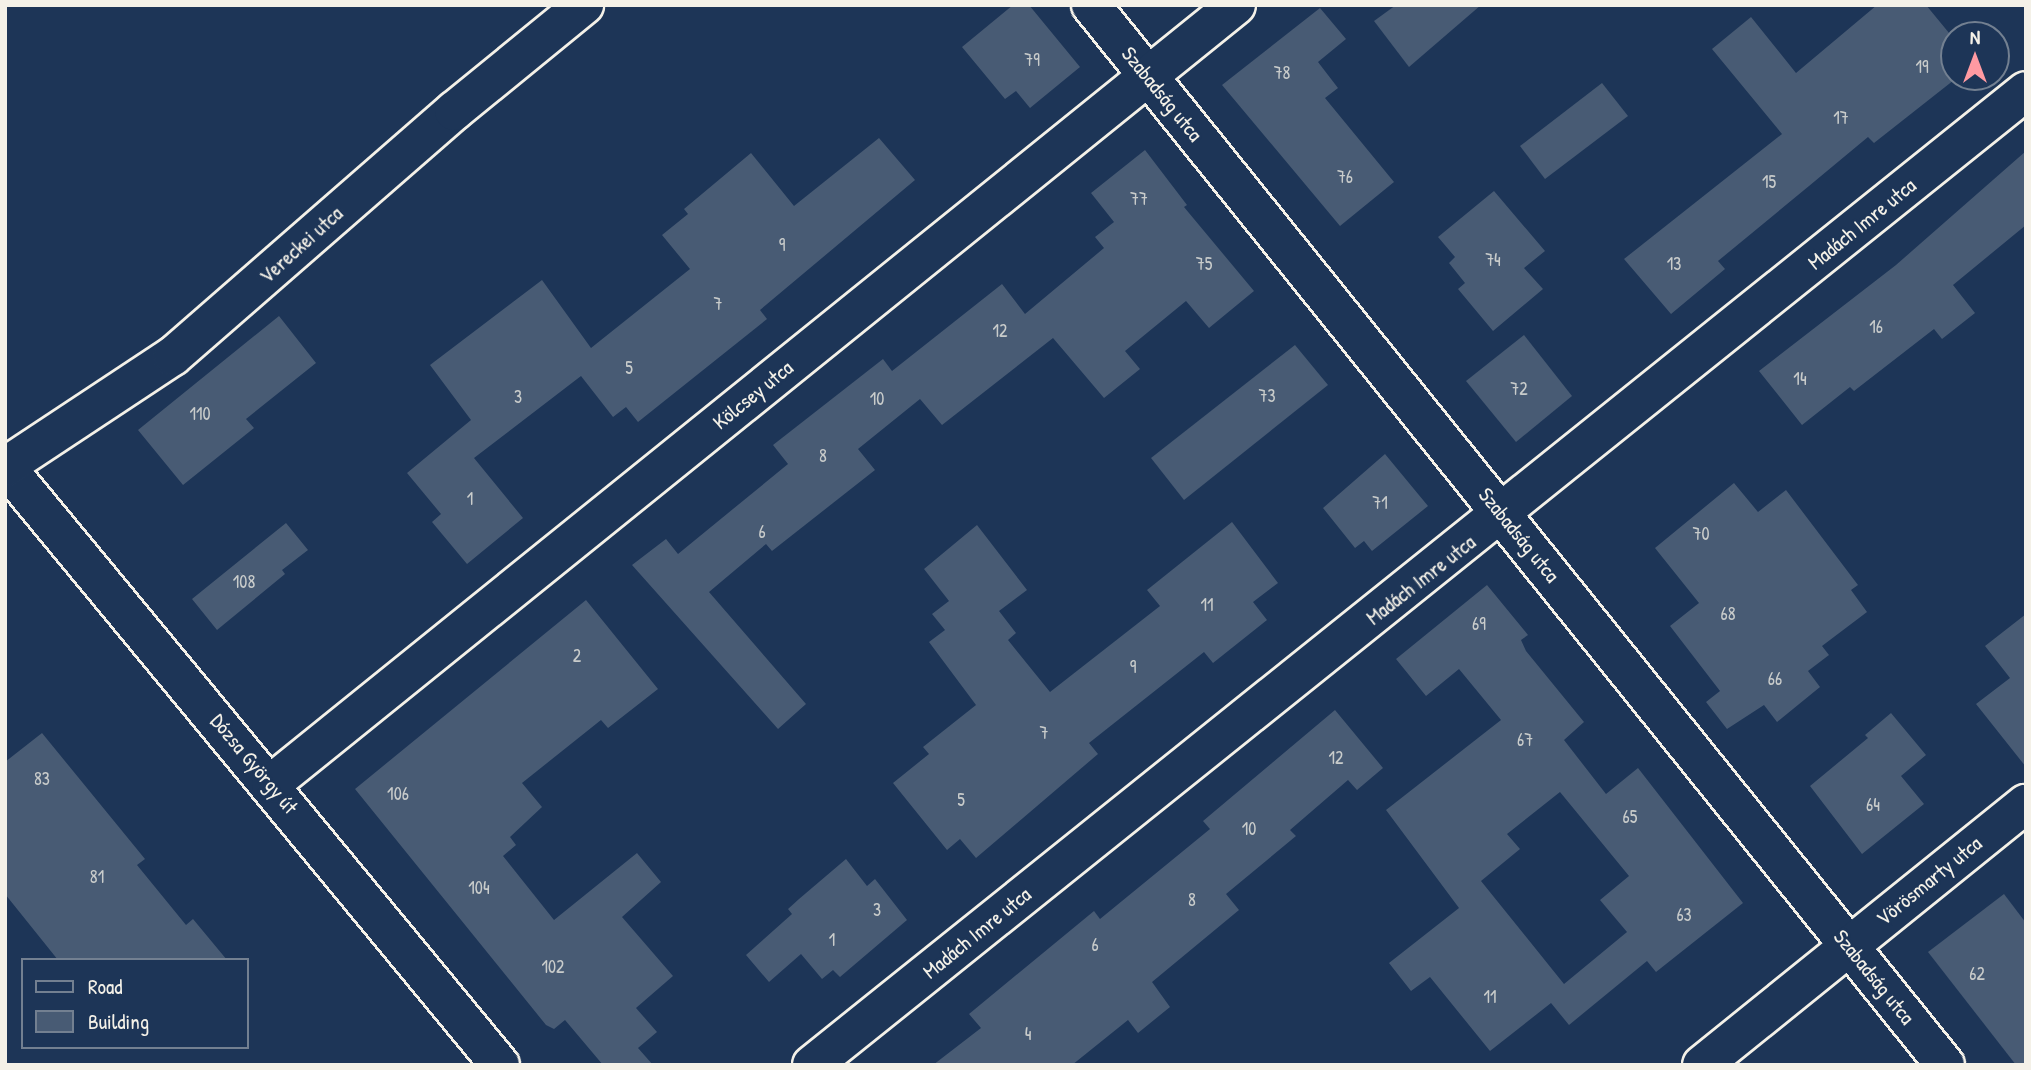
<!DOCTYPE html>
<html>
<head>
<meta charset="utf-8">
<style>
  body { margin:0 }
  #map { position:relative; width:2031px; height:1070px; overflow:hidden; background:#1d3557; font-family:"Patrick Hand",sans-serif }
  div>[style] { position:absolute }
  .building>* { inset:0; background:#485b74 }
  .roads { filter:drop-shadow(2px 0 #f4f1e8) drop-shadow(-2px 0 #f4f1e8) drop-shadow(0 2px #f4f1e8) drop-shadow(0 -2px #f4f1e8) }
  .minor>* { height:38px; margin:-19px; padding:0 19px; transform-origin:19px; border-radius:19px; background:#1d3557 }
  span { translate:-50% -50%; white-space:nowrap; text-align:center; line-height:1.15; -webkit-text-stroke:5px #1d3557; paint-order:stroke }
  .number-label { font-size:18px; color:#c9cccb }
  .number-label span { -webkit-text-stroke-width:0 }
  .street-label { font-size:21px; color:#f4f1e8 }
  .frame { position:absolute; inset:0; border:7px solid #f4f1e8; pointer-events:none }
  .legend { position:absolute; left:21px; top:958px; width:228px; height:91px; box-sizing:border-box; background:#1d3557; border:2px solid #738091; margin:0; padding:9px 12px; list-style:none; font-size:21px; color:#f4f1e8 }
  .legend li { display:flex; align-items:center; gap:14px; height:35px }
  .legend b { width:35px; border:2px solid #738091 }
  .north { position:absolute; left:1940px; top:21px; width:70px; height:70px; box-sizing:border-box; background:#1d3557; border:2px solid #738091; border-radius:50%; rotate:0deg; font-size:19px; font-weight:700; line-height:28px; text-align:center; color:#f4f1e8 }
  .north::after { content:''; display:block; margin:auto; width:24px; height:32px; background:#ff9aa2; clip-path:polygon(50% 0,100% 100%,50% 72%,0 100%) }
</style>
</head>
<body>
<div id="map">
  <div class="building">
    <i style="clip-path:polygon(1013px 5px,1029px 5px,1080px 67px,1030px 108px,1016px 91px,1005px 99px,962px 47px)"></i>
    <i style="clip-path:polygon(1396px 5px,1481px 5px,1409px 67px,1374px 21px)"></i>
    <i style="clip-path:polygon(1877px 5px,1926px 5px,1954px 39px,1954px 80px,1874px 143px,1868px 137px,1809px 186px,1718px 261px,1725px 269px,1671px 314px,1624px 259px,1782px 134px,1712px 49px,1751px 17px,1796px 73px)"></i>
    <i style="clip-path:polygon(1320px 8px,1346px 39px,1318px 62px,1338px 88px,1325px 98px,1394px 182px,1340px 226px,1222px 85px)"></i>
    <i style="clip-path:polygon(1602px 83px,1628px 116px,1545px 179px,1520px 146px)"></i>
    <i style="clip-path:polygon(879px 138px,915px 180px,760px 310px,767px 319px,638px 422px,626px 407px,613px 417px,581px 376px,474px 458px,523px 518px,467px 564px,432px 522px,441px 514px,407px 473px,471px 420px,430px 365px,542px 280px,591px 348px,690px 269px,662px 235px,688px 214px,684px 209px,751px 153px,794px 206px)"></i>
    <i style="clip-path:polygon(1145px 150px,1187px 205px,1184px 207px,1254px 291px,1209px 328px,1186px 301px,1125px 351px,1140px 369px,1104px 398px,1053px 338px,942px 425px,920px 399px,858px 449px,875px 470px,772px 551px,766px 544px,709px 592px,806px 704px,778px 729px,632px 565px,666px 539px,678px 554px,788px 464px,773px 445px,883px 359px,892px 371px,1002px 284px,1025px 314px,1104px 248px,1095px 237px,1114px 222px,1091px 193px)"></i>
    <i style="clip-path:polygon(2026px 151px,2026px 225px,1953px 285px,1975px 313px,1942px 339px,1934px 329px,1854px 391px,1850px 387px,1802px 425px,1759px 371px,1896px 265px)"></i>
    <i style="clip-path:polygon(1494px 191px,1545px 251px,1524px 268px,1543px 289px,1493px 331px,1458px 289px,1465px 283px,1449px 263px,1455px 257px,1438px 237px)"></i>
    <i style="clip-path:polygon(279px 316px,316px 363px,246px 419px,254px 428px,183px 485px,138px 430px)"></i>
    <i style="clip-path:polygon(1524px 335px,1572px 396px,1516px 442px,1466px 381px)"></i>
    <i style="clip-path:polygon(1295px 345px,1328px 385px,1184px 500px,1151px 458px)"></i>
    <i style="clip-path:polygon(1385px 454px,1428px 506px,1372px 551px,1364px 541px,1355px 548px,1323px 508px)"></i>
    <i style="clip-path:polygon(1734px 483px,1758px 512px,1786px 490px,1858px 585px,1851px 590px,1867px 612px,1822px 646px,1829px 655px,1808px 671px,1820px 687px,1777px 722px,1764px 705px,1727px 729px,1706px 702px,1720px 691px,1670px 626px,1699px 603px,1655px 548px)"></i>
    <i style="clip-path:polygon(1232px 522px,1278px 583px,1253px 602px,1267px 620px,1213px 663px,1204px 652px,1089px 743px,1098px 754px,976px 858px,960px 839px,947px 850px,893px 783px,929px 754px,923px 747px,976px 705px,929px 642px,945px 630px,932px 614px,949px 601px,924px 569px,977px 525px,1027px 590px,999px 611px,1016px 633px,1008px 640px,1050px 692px,1160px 606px,1147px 590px)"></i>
    <i style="clip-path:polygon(286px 523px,308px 550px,282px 570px,285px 574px,217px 630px,192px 599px)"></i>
    <i style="clip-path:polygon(evenodd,1487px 585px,1528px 635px,1521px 640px,1526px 651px,1584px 722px,1564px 740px,1606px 794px,1638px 768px,1743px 903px,1656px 972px,1647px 961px,1569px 1025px,1551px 1003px,1490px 1051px,1430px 977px,1411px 991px,1389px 963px,1459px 908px,1386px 810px,1501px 720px,1459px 669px,1426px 696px,1396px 659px,1487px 585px,1560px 792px,1629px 876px,1600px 900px,1627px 932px,1564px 984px,1481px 881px,1520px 849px,1507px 834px,1560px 792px)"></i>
    <i style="clip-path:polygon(586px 600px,658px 689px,608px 728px,601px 720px,522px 783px,542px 807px,510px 837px,516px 845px,503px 856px,554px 920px,637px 853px,661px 882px,622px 917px,673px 976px,636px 1008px,657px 1032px,638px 1048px,653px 1065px,603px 1065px,565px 1020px,554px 1029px,546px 1025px,355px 789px)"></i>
    <i style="clip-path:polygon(2026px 614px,2026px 767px,1976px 704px,2010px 678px,1985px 646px)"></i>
    <i style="clip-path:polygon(1335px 710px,1383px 768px,1357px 790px,1348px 780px,1290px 830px,1296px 836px,1226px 894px,1239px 910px,1152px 982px,1170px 1007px,1138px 1033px,1128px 1020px,1072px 1065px,933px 1065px,981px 1028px,969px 1014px,1094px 911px,1100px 919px,1210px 829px,1203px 821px)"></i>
    <i style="clip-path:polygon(1891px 713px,1926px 755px,1901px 776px,1924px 804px,1862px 854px,1810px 786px,1868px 738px,1865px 735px)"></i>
    <i style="clip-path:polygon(42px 733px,145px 859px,137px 865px,186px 925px,193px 919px,227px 960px,58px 960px,5px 894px,5px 762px)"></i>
    <i style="clip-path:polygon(846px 859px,867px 886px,875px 879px,907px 920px,840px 977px,833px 970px,822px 979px,801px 954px,769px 982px,746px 955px,792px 914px,788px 909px,799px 899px)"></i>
    <i style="clip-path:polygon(2004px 894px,2026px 923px,2026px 1065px,2016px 1065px,1928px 952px)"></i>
  </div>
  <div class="roads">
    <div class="minor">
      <i style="left:1091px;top:5px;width:1361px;rotate:51.14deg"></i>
      <i style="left:5px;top:466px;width:777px;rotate:50.43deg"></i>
      <i style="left:5px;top:467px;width:201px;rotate:-33.5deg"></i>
      <i style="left:173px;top:356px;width:373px;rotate:-41.1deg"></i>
      <i style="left:454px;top:111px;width:168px;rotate:-39.2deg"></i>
      <i style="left:271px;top:784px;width:1240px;rotate:-38.91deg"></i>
      <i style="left:812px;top:1065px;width:1556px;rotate:-38.74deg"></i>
      <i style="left:1702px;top:1065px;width:416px;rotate:-38.9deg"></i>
    </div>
  </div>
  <div class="number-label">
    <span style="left:1032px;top:60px">79</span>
    <span style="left:1922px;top:67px">19</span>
    <span style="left:1282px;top:73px">78</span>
    <span style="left:1841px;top:118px">17</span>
    <span style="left:1345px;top:177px">76</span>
    <span style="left:1769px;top:182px">15</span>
    <span style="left:1139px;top:199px">77</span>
    <span style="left:782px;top:245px">9</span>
    <span style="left:1493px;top:260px">74</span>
    <span style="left:1204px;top:264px">75</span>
    <span style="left:1674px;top:264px">13</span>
    <span style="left:718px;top:304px">7</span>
    <span style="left:1876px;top:327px">16</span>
    <span style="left:1000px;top:331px">12</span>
    <span style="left:629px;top:368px">5</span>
    <span style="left:1800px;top:379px">14</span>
    <span style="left:1519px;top:389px">72</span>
    <span style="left:1267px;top:396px">73</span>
    <span style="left:518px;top:397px">3</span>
    <span style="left:877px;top:399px">10</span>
    <span style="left:200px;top:414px">110</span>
    <span style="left:823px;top:456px">8</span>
    <span style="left:470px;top:499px">1</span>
    <span style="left:1380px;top:503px">71</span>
    <span style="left:762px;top:532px">6</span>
    <span style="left:1701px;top:534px">70</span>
    <span style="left:244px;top:582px">108</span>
    <span style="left:1207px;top:605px">11</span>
    <span style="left:1728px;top:614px">68</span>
    <span style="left:1479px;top:624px">69</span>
    <span style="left:577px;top:656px">2</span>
    <span style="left:1133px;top:667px">9</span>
    <span style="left:1775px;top:679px">66</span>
    <span style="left:1044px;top:733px">7</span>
    <span style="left:1525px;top:740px">67</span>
    <span style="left:1336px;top:758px">12</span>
    <span style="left:42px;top:779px">83</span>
    <span style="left:398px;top:794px">106</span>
    <span style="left:961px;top:800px">5</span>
    <span style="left:1873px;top:805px">64</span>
    <span style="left:1630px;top:817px">65</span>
    <span style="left:1249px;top:829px">10</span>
    <span style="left:97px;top:877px">81</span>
    <span style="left:479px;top:888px">104</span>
    <span style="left:1192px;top:900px">8</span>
    <span style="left:877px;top:910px">3</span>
    <span style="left:1684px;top:915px">63</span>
    <span style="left:832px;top:940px">1</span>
    <span style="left:1095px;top:945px">6</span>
    <span style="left:553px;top:967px">102</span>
    <span style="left:1977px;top:974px">62</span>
    <span style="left:1490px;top:997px">11</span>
    <span style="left:1028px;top:1034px">4</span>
  </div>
  <div class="street-label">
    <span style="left:1162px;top:94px;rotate:51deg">Szabadság utca</span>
    <span style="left:1862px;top:224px;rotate:-39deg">Madách Imre utca</span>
    <span style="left:301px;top:245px;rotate:-42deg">Vereckei utca</span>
    <span style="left:753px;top:395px;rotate:-39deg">Kölcsey utca</span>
    <span style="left:1519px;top:535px;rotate:51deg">Szabadság utca</span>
    <span style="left:1421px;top:580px;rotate:-38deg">Madách Imre utca</span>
    <span style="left:254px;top:764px;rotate:50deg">Dózsa György út</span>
    <span style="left:1929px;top:881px;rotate:-39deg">Vörösmarty utca</span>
    <span style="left:977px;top:933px;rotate:-39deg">Madách Imre utca</span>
    <span style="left:1874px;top:977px;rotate:51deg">Szabadság utca</span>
  </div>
  <div class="frame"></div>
  <ul class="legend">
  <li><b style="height:9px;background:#1d3557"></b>Road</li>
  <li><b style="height:19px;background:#485b74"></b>Building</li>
  </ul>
  <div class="north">N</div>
</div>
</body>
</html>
